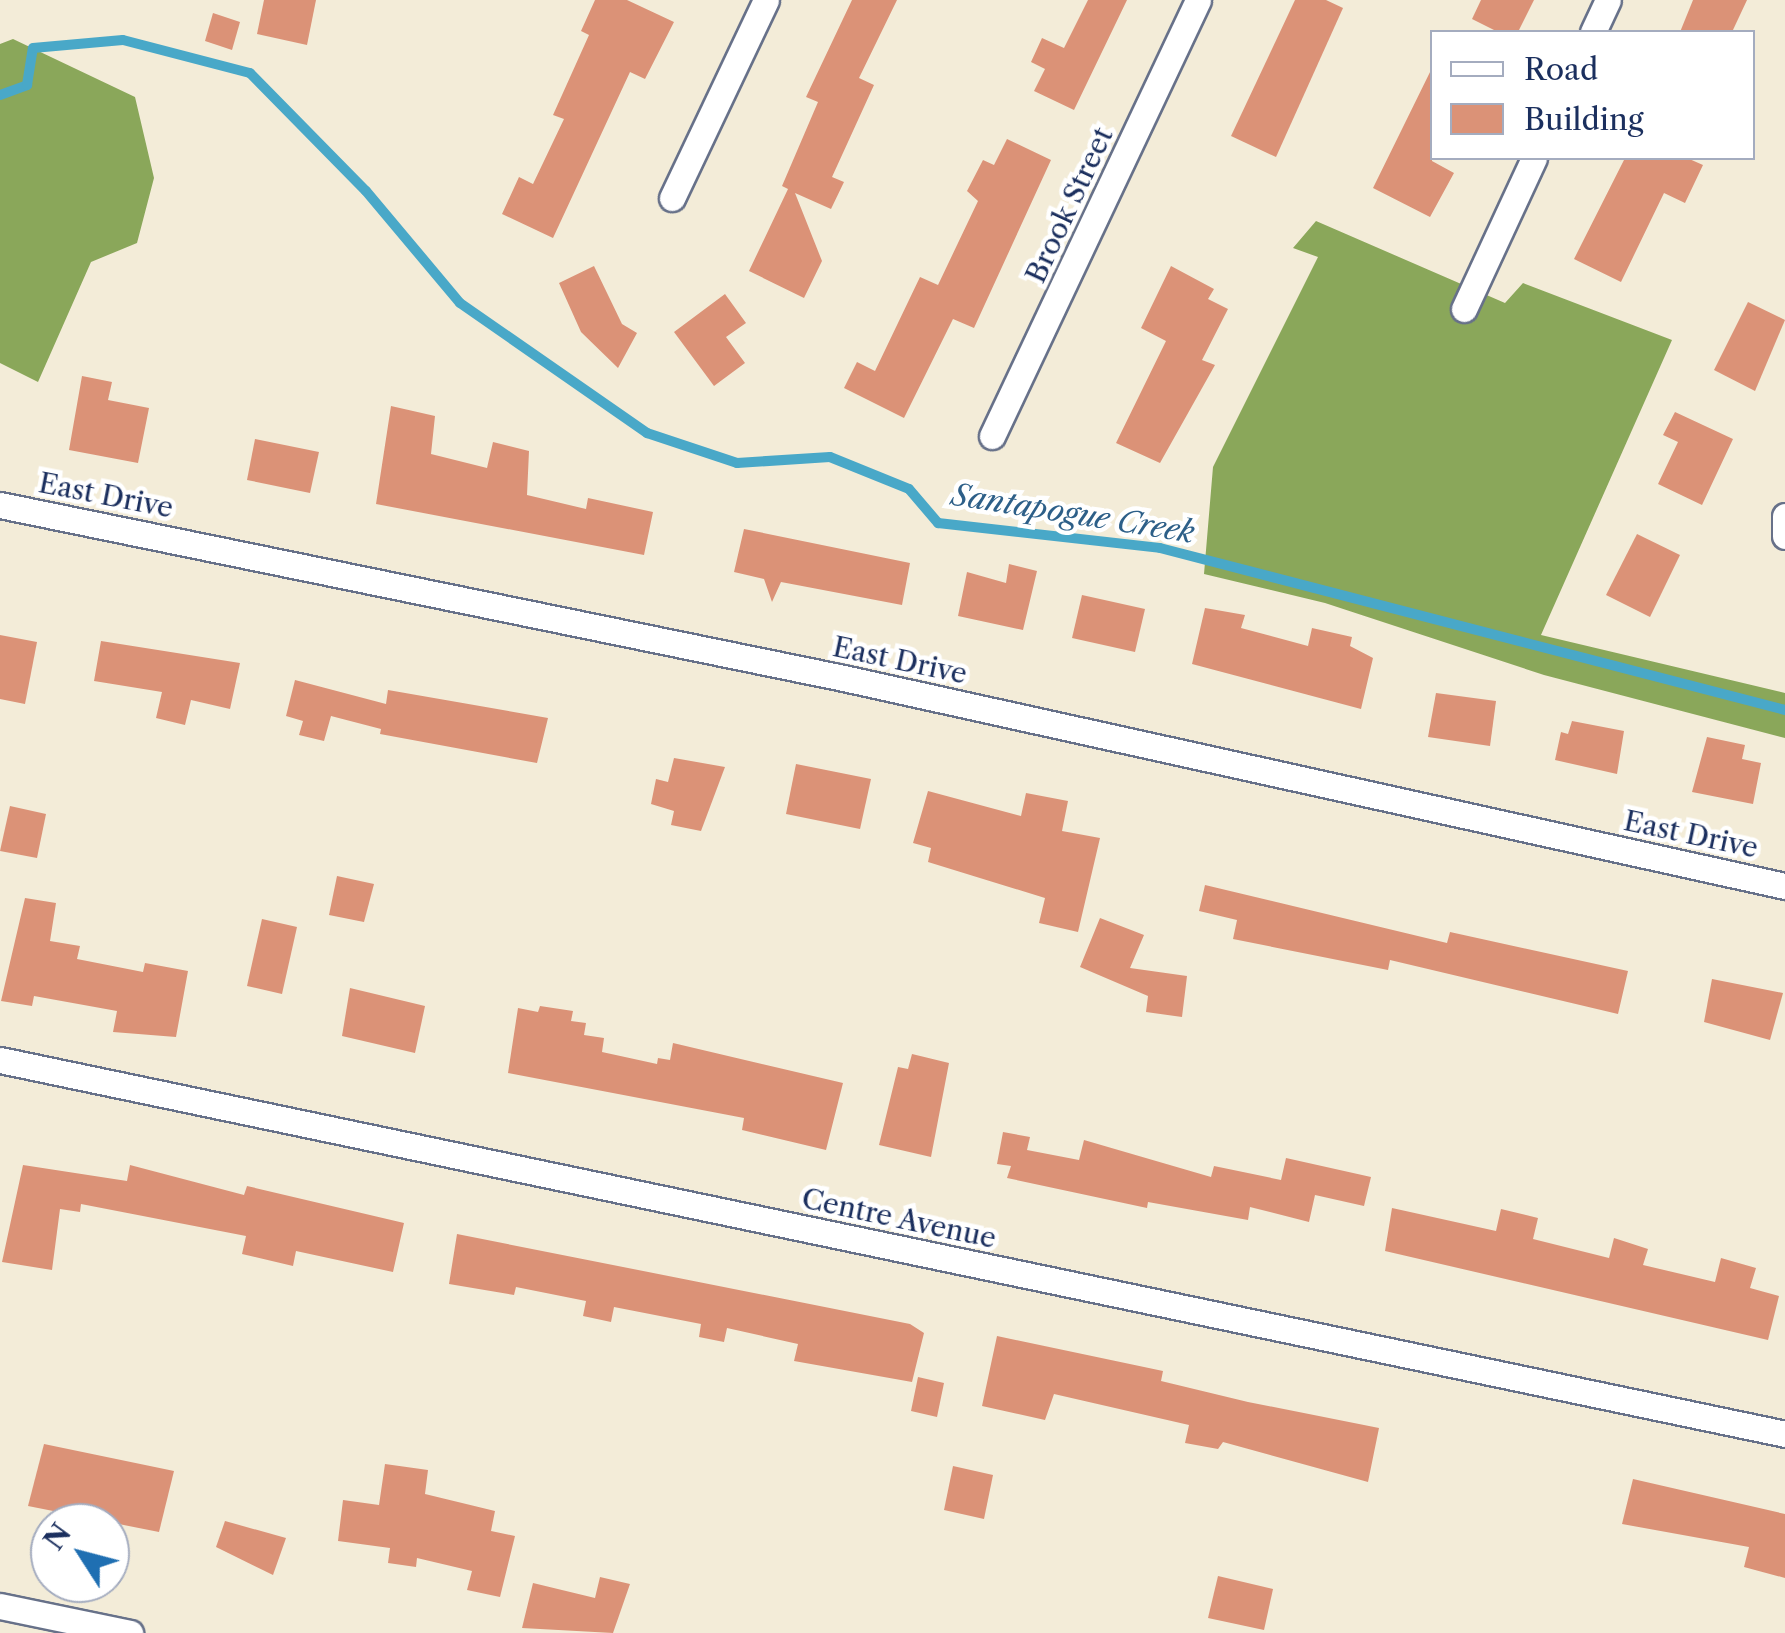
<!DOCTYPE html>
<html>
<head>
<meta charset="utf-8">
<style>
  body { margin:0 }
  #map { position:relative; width:1785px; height:1633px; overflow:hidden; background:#f3ecd8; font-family:"Libre Caslon Text",serif }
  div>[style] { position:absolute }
  .forest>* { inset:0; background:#8aa75a }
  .stream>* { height:10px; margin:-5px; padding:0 5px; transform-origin:5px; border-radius:5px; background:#49a8c8 }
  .building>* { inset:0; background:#db9277 }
  .roads { filter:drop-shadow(2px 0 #677189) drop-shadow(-2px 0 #677189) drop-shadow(0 2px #677189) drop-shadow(0 -2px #677189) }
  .street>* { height:25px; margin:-12.5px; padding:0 12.5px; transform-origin:12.5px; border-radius:12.5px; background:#fff }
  span { translate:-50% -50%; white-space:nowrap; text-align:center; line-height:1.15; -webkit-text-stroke:9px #fff; paint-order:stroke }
  .street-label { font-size:28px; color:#1b2f5e }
  .water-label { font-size:30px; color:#2d5f88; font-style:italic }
  .legend { position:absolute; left:1430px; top:30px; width:325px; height:130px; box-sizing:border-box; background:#fff; border:2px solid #a4acbf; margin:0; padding:12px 18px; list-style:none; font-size:30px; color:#1b2f5e }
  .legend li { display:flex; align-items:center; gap:20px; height:50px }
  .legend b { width:50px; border:2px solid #a4acbf }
  .north { position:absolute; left:30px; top:1503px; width:100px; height:100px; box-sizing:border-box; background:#fff; border:2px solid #a4acbf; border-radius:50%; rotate:306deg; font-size:28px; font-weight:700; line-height:40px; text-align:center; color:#1b2f5e }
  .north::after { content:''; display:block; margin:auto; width:35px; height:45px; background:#1f6fb2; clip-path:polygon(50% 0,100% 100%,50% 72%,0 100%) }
</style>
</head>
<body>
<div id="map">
  <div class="forest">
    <i style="clip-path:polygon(13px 39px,135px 97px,154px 178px,137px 243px,91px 262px,38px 382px,0 363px,0 44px)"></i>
    <i style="clip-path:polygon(1316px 221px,1505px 303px,1523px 283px,1672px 340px,1541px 635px,1785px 693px,1785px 738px,1544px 675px,1325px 603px,1204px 574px,1213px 467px,1318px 257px,1293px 248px)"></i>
  </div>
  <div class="stream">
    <i style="left:0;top:95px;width:29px;rotate:-20deg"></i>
    <i style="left:27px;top:85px;width:37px;rotate:-81deg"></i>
    <i style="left:33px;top:48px;width:90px;rotate:-5.1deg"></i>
    <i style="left:123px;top:40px;width:131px;rotate:14.6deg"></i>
    <i style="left:250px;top:73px;width:165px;rotate:45.5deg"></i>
    <i style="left:366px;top:191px;width:146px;rotate:50deg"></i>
    <i style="left:460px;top:303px;width:228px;rotate:34.8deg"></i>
    <i style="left:647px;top:433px;width:95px;rotate:18.4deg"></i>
    <i style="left:737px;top:463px;width:93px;rotate:-3.7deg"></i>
    <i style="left:830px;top:457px;width:85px;rotate:22.1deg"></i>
    <i style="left:909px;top:489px;width:45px;rotate:49.5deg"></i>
    <i style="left:938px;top:523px;width:223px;rotate:6.4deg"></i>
    <i style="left:1160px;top:548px;width:646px;rotate:14.53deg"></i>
  </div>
  <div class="building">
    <i style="clip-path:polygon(264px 0,316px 0,307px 45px,257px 34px)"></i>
    <i style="clip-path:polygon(595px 0,627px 0,674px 22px,645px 79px,630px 72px,553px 238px,502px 214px,519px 177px,533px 184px,564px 119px,553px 115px,589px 35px,581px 31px)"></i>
    <i style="clip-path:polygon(852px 0,897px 0,859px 78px,874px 85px,832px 177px,844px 182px,831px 209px,795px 193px,822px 261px,804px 298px,749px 271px,788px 189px,782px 186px,818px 102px,806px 97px)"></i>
    <i style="clip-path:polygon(1088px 0,1127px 0,1074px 110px,1034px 91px,1045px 69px,1031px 62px,1042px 38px,1064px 48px)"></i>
    <i style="clip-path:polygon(1295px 0,1326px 0,1343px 8px,1276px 157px,1231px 136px)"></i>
    <i style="clip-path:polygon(1481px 0,1534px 0,1518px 32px,1498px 32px,1472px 19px)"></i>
    <i style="clip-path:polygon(1693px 0,1747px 0,1732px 32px,1680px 32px)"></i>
    <i style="clip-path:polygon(213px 13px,240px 22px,232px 50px,205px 41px)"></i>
    <i style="clip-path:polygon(1432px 68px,1432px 161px,1454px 173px,1430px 217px,1373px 188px)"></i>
    <i style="clip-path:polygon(1007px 139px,1051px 160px,974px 328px,953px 319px,904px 418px,844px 388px,857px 362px,875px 371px,920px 277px,938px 285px,978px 201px,967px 191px,983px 160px,994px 165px)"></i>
    <i style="clip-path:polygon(1625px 158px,1687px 158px,1703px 165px,1685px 203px,1664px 193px,1621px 282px,1574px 259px)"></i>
    <i style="clip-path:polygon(594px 266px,622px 324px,637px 333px,618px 368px,581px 332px,559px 283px)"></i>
    <i style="clip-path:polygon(1171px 266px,1214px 289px,1208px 299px,1228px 309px,1202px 360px,1215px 365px,1160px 463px,1116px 443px,1166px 341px,1141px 328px)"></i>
    <i style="clip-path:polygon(725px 294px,746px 323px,726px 337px,745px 363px,714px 386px,674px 332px)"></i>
    <i style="clip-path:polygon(1748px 302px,1785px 320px,1755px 391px,1714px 370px)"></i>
    <i style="clip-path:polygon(82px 376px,112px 382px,108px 400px,149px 408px,138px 463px,69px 450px)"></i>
    <i style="clip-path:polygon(391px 406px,435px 416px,431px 454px,487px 468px,493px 442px,529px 451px,527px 495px,586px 509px,588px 498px,653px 512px,644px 555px,376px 504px)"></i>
    <i style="clip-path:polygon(1675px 412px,1733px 439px,1702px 505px,1658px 484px,1678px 442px,1663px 435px)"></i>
    <i style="clip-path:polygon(255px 439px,319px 452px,310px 493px,247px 480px)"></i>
    <i style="clip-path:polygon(744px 529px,910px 563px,902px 605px,781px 582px,772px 602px,764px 579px,734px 572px)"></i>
    <i style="clip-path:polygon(1637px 534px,1680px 555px,1650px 617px,1606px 595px)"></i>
    <i style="clip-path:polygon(1009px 564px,1037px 571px,1023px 630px,958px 616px,967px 572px,1006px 583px)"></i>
    <i style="clip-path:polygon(1082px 595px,1145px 609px,1135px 652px,1072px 638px)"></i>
    <i style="clip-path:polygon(1205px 608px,1245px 615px,1241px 628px,1308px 646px,1312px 628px,1352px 637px,1350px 646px,1373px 658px,1361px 709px,1192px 664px)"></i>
    <i style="clip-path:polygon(0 635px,37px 642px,25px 704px,0 699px)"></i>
    <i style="clip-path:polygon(101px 641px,240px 663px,230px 709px,191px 700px,185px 725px,156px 718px,162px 692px,94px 681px)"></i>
    <i style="clip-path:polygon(295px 680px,386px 704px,388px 690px,548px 718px,537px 763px,380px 734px,381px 729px,331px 716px,324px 741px,299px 735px,303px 721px,286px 716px)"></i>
    <i style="clip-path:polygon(1436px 693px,1496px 701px,1490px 746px,1428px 737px)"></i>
    <i style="clip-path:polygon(1572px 721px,1624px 731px,1617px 774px,1555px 760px,1561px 732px,1568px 734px)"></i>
    <i style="clip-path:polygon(1707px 737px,1745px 745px,1742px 759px,1761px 763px,1753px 804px,1692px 792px)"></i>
    <i style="clip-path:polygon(674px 758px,725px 767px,701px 831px,671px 825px,674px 811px,651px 804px,656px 779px,668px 782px)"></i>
    <i style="clip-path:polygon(796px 764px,871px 779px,860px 829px,786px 814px)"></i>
    <i style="clip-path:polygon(928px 791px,1021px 816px,1026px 793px,1068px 801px,1062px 831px,1100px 838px,1078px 932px,1039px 923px,1045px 898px,928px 862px,931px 848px,913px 843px)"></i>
    <i style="clip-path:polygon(10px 806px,46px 814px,37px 858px,0 851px)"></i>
    <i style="clip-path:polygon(337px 876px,374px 884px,364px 922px,329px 915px)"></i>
    <i style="clip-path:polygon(1205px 885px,1447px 943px,1450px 932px,1628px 971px,1618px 1014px,1390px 960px,1388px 970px,1233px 939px,1237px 920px,1199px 911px)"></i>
    <i style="clip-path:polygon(25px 898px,56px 903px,50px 941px,80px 946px,77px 959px,143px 972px,145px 963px,188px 971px,176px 1037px,113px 1032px,117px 1011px,34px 996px,32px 1006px,1px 1001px)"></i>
    <i style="clip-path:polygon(1100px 918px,1144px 935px,1130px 968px,1187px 976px,1182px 1017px,1146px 1012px,1148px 996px,1080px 967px)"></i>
    <i style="clip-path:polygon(262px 919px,297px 927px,282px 994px,247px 986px)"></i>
    <i style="clip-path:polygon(1712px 979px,1783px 993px,1770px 1040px,1704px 1022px)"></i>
    <i style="clip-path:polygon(350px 988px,425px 1006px,415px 1053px,342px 1036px)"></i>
    <i style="clip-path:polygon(540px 1006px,573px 1011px,571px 1021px,586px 1023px,584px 1035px,604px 1038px,602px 1052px,657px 1064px,658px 1058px,670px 1060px,673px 1043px,843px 1083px,826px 1150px,742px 1130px,744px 1118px,508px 1073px,518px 1008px,538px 1012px)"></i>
    <i style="clip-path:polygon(912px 1054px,949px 1063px,931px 1157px,879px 1145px,898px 1067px,908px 1069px)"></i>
    <i style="clip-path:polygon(1003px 1132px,1030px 1137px,1027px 1150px,1079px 1160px,1084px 1140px,1211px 1177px,1214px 1166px,1281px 1180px,1286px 1158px,1371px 1177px,1364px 1206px,1315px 1195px,1309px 1222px,1250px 1207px,1248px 1220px,1148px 1202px,1147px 1208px,1007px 1178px,1011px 1166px,997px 1164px)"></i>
    <i style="clip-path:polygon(23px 1165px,127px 1181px,130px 1165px,244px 1195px,247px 1186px,404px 1223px,393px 1272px,296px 1251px,293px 1266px,242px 1254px,246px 1236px,81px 1204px,80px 1212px,60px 1209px,52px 1270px,2px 1262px)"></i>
    <i style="clip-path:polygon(1392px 1208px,1496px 1231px,1501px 1209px,1538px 1218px,1533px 1239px,1609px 1258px,1614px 1238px,1648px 1249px,1643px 1265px,1715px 1282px,1721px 1258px,1756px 1268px,1750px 1288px,1779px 1296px,1768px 1340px,1385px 1251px)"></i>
    <i style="clip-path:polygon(457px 1234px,910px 1324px,924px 1333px,912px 1382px,794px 1361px,798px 1344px,727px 1328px,724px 1342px,699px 1337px,701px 1324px,614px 1307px,611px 1322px,583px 1316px,586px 1301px,516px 1287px,514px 1295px,449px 1284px)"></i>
    <i style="clip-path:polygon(997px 1336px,1163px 1371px,1161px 1381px,1248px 1402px,1379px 1428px,1368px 1482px,1223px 1442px,1218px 1449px,1185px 1443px,1189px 1425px,1054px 1394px,1045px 1420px,982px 1406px)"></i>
    <i style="clip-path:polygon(918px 1377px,944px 1383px,937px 1417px,911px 1411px)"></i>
    <i style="clip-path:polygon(44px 1444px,174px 1471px,159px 1532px,28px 1506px)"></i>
    <i style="clip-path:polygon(385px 1464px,428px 1470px,425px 1494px,495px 1511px,491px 1531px,515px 1536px,500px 1597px,467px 1590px,472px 1571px,417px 1558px,416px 1567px,388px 1563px,390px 1548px,338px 1541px,343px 1500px,379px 1505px)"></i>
    <i style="clip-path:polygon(953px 1466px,993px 1475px,984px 1519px,944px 1510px)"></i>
    <i style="clip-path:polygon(1633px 1479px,1785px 1514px,1785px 1578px,1744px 1567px,1749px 1547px,1622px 1524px)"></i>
    <i style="clip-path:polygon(225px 1521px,286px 1538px,273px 1575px,216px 1547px)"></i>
    <i style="clip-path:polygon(1218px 1576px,1273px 1589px,1264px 1630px,1208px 1618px)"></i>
    <i style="clip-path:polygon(600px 1577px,630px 1584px,613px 1633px,522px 1628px,533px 1583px,595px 1598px)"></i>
  </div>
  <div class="roads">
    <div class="street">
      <i style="left:1593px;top:32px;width:35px;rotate:-65deg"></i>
      <i style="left:672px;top:198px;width:219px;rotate:-64.6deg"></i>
      <i style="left:1464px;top:309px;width:166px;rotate:-65.1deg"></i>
      <i style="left:992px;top:436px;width:482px;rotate:-64.7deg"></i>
      <i style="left:0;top:505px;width:856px;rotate:11.59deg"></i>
      <i style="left:839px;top:677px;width:969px;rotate:12.46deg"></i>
      <i style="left:1785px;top:516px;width:20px;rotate:90deg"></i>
      <i style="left:0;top:1060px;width:1824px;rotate:11.83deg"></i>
      <i style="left:0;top:1606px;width:133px;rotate:11.7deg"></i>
    </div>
  </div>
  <div class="street-label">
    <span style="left:1069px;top:205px;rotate:-65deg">Brook Street</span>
    <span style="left:106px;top:495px;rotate:11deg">East Drive</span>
    <span style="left:900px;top:660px;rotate:12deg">East Drive</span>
    <span style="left:1691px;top:834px;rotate:12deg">East Drive</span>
    <span style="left:899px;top:1218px;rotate:12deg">Centre Avenue</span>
  </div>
  <div class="water-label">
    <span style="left:1073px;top:514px;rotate:9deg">Santapogue Creek</span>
  </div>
  <ul class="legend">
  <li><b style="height:12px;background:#fff"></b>Road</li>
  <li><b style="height:28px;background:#db9277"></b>Building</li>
  </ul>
  <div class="north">N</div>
</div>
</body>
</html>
